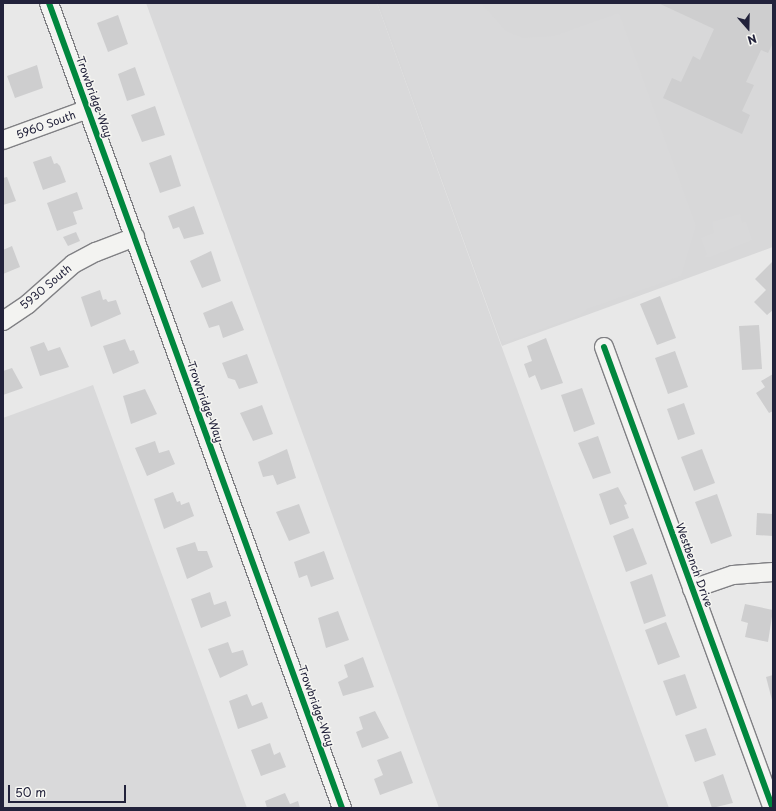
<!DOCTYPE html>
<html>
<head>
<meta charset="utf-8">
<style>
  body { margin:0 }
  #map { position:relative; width:776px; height:811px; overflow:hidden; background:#e8e8e8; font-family:"Playpen Sans",sans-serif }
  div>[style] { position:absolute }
  .built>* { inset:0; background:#d8d8d9 }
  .green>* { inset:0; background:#d9d9da }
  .building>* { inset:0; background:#cececf }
  .roads { filter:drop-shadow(1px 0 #808084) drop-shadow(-1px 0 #808084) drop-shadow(0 1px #808084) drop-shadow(0 -1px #808084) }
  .street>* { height:18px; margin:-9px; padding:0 9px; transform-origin:9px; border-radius:9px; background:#f3f3f1 }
  .cycleway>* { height:6px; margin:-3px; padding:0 3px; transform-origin:3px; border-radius:3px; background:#00873e }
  span { translate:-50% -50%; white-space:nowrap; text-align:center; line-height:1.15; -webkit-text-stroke:3px #f6f6f2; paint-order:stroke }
  .street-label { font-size:11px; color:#22223b }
  .frame { position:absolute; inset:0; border:4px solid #22223b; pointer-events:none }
  .north { position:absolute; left:728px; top:8px; width:40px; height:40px; -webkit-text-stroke:3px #f6f6f2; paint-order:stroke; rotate:160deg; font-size:11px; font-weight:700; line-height:16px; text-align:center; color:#22223b }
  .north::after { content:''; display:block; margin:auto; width:14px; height:18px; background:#22223b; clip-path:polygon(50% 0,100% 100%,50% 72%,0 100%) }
  .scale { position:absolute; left:8px; top:785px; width:118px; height:18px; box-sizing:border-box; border:2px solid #22223b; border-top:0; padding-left:5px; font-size:12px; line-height:14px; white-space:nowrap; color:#22223b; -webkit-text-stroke:3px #f6f6f2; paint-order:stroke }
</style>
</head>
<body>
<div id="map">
  <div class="built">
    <i style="clip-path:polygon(377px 3px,773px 3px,773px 247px,502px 346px)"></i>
  </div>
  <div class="green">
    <i style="clip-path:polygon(146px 3px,377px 3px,669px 808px,439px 808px)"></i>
    <i style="clip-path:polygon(379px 3px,481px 3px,506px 31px,523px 38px,554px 36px,619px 13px,696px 226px,681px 276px,587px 309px,580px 315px,506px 342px,501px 340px)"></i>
    <i style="clip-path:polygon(740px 214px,742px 223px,746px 222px,752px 240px,708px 258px,705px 256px,707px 254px,701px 238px,714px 233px,712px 222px)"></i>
    <i style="clip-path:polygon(93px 385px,247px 808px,3px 808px,3px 418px)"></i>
  </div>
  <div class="building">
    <i style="clip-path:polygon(658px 3px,773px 3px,773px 43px,768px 53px,761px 50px,746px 82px,754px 85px,742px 111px,750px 115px,742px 134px,663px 98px,672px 78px,681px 82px,693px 56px,700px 60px,714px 29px)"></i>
    <i style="clip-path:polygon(118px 15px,128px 44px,108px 52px,97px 23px)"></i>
    <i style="clip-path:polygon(37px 65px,43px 88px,15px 98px,7px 76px)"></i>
    <i style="clip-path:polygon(135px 67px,145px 95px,127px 101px,118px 74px)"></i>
    <i style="clip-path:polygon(155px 106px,165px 135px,142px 142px,131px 115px)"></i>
    <i style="clip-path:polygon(171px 155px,181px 186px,160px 193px,149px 163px)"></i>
    <i style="clip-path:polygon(51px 156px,54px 164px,57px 163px,60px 166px,66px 182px,43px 190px,33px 162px)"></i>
    <i style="clip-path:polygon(7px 177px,16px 201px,3px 205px,3px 178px)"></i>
    <i style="clip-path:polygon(77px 192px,83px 209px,73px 212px,77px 224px,57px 231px,47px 203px)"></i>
    <i style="clip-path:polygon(194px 206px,204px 234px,184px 239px,179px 227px,173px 229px,168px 216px)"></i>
    <i style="clip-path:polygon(76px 232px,80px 241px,68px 246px,63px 237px)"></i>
    <i style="clip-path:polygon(12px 246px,20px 267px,3px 274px,3px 250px)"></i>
    <i style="clip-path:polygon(211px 251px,221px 281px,202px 288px,190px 261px)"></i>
    <i style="clip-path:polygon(773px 261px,773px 310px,767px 315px,754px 302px,766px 290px,755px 279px)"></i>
    <i style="clip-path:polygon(100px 290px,103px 300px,106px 299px,108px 302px,116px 300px,121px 314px,91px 327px,81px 297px)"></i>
    <i style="clip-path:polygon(660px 296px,676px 338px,657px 345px,640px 304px)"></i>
    <i style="clip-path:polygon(232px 301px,244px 330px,223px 338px,219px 325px,209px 328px,203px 313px)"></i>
    <i style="clip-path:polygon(759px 325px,762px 369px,742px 370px,739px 326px)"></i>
    <i style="clip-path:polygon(546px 338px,563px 383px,541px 390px,535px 375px,529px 378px,524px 364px,532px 361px,527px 346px)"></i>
    <i style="clip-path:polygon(125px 339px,130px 351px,134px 350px,139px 363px,113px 374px,103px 346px)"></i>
    <i style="clip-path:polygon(44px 342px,48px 351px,60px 347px,69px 367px,40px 376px,30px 347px)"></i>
    <i style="clip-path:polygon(675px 351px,688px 387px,668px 394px,655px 358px)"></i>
    <i style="clip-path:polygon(247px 354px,258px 383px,239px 389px,235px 380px,228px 378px,222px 363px)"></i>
    <i style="clip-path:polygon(12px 368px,23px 388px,3px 395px,3px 371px)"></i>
    <i style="clip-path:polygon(773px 374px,773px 411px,769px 413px,756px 393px,765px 387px,761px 381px)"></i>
    <i style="clip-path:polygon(582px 388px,595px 424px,574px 432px,561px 395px)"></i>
    <i style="clip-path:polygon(145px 389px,157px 414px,131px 424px,123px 396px)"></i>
    <i style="clip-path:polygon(684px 403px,695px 434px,678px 440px,667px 409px)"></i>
    <i style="clip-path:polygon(262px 405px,273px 434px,253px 441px,240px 413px)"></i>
    <i style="clip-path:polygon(598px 436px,611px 473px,593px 479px,578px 443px)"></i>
    <i style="clip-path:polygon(155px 441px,159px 453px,169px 450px,175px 464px,147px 476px,135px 448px)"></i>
    <i style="clip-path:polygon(287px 449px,296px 478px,277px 485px,273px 475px,263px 477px,258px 462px)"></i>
    <i style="clip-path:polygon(702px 449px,715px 483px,694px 491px,681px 457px)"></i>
    <i style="clip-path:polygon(618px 487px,627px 504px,624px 505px,629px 518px,610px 525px,599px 494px)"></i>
    <i style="clip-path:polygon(173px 492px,177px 502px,180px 501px,181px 505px,189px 502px,194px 516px,164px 529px,154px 499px)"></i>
    <i style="clip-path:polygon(717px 494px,732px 536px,711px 544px,695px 502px)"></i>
    <i style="clip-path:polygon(299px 504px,310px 533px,289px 541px,276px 512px)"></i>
    <i style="clip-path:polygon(757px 513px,773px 514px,773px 536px,756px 535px)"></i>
    <i style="clip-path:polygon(633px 528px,647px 564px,626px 572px,613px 536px)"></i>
    <i style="clip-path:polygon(195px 542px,198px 551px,207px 551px,213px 567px,187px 579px,176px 548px)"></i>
    <i style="clip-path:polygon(324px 551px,334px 579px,311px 587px,307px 575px,299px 578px,294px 562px)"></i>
    <i style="clip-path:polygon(652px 574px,666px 616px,644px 624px,630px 582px)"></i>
    <i style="clip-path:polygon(210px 592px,214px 605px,226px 601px,231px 616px,201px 628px,191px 599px)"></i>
    <i style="clip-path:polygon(745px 604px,773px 610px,768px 642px,745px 637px,748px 623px,741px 621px)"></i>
    <i style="clip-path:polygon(338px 611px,349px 640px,326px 648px,318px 618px)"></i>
    <i style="clip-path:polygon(666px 622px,680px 657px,658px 665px,645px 630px)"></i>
    <i style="clip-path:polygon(228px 642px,232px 653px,243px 650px,248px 665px,220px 678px,208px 649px)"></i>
    <i style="clip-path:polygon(363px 657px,374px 687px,343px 696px,338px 682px,348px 677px,344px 665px)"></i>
    <i style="clip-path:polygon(685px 674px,697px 708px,676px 716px,663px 681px)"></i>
    <i style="clip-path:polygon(773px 675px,773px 704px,766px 677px)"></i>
    <i style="clip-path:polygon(247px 694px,252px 706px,262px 702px,268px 718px,238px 729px,229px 701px)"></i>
    <i style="clip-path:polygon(375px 711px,389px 738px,362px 748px,356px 732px,363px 729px,359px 717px)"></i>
    <i style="clip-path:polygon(706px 728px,716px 755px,695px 762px,685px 735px)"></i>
    <i style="clip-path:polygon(270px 743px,274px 755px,280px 752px,286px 767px,261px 776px,251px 750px)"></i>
    <i style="clip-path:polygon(401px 751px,413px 783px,380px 795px,374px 779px,383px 775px,377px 760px)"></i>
    <i style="clip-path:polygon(723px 774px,733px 803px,712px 808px,703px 782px)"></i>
    <i style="clip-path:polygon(285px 793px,290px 804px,298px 801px,300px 808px,267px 808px,265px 801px)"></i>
  </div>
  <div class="roads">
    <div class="street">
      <i style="left:49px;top:3px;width:857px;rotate:70deg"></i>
      <i style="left:3px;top:140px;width:90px;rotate:-20deg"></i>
      <i style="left:3px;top:321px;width:30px;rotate:-34deg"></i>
      <i style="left:28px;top:304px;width:60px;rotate:-41.6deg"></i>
      <i style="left:73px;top:264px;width:26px;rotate:-28deg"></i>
      <i style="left:96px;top:252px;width:42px;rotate:-21deg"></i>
      <i style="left:604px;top:347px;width:491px;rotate:69.9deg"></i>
      <i style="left:692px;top:589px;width:43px;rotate:-18.9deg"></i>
      <i style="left:733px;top:575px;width:40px;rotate:-4.3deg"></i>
    </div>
  </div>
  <div class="cycleway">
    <i style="left:49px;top:3px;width:857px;rotate:70deg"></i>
    <i style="left:604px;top:347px;width:491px;rotate:69.9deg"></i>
  </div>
  <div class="street-label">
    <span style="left:94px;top:97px;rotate:70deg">Trowbridge Way</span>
    <span style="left:46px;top:125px;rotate:-20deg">5960 South</span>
    <span style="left:46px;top:287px;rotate:-40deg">5930 South</span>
    <span style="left:205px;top:402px;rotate:70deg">Trowbridge Way</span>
    <span style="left:694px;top:565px;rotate:70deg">Westbench Drive</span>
    <span style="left:316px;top:706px;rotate:70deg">Trowbridge Way</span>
  </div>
  <div class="frame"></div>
  <div class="north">N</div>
  <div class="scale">50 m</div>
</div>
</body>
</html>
